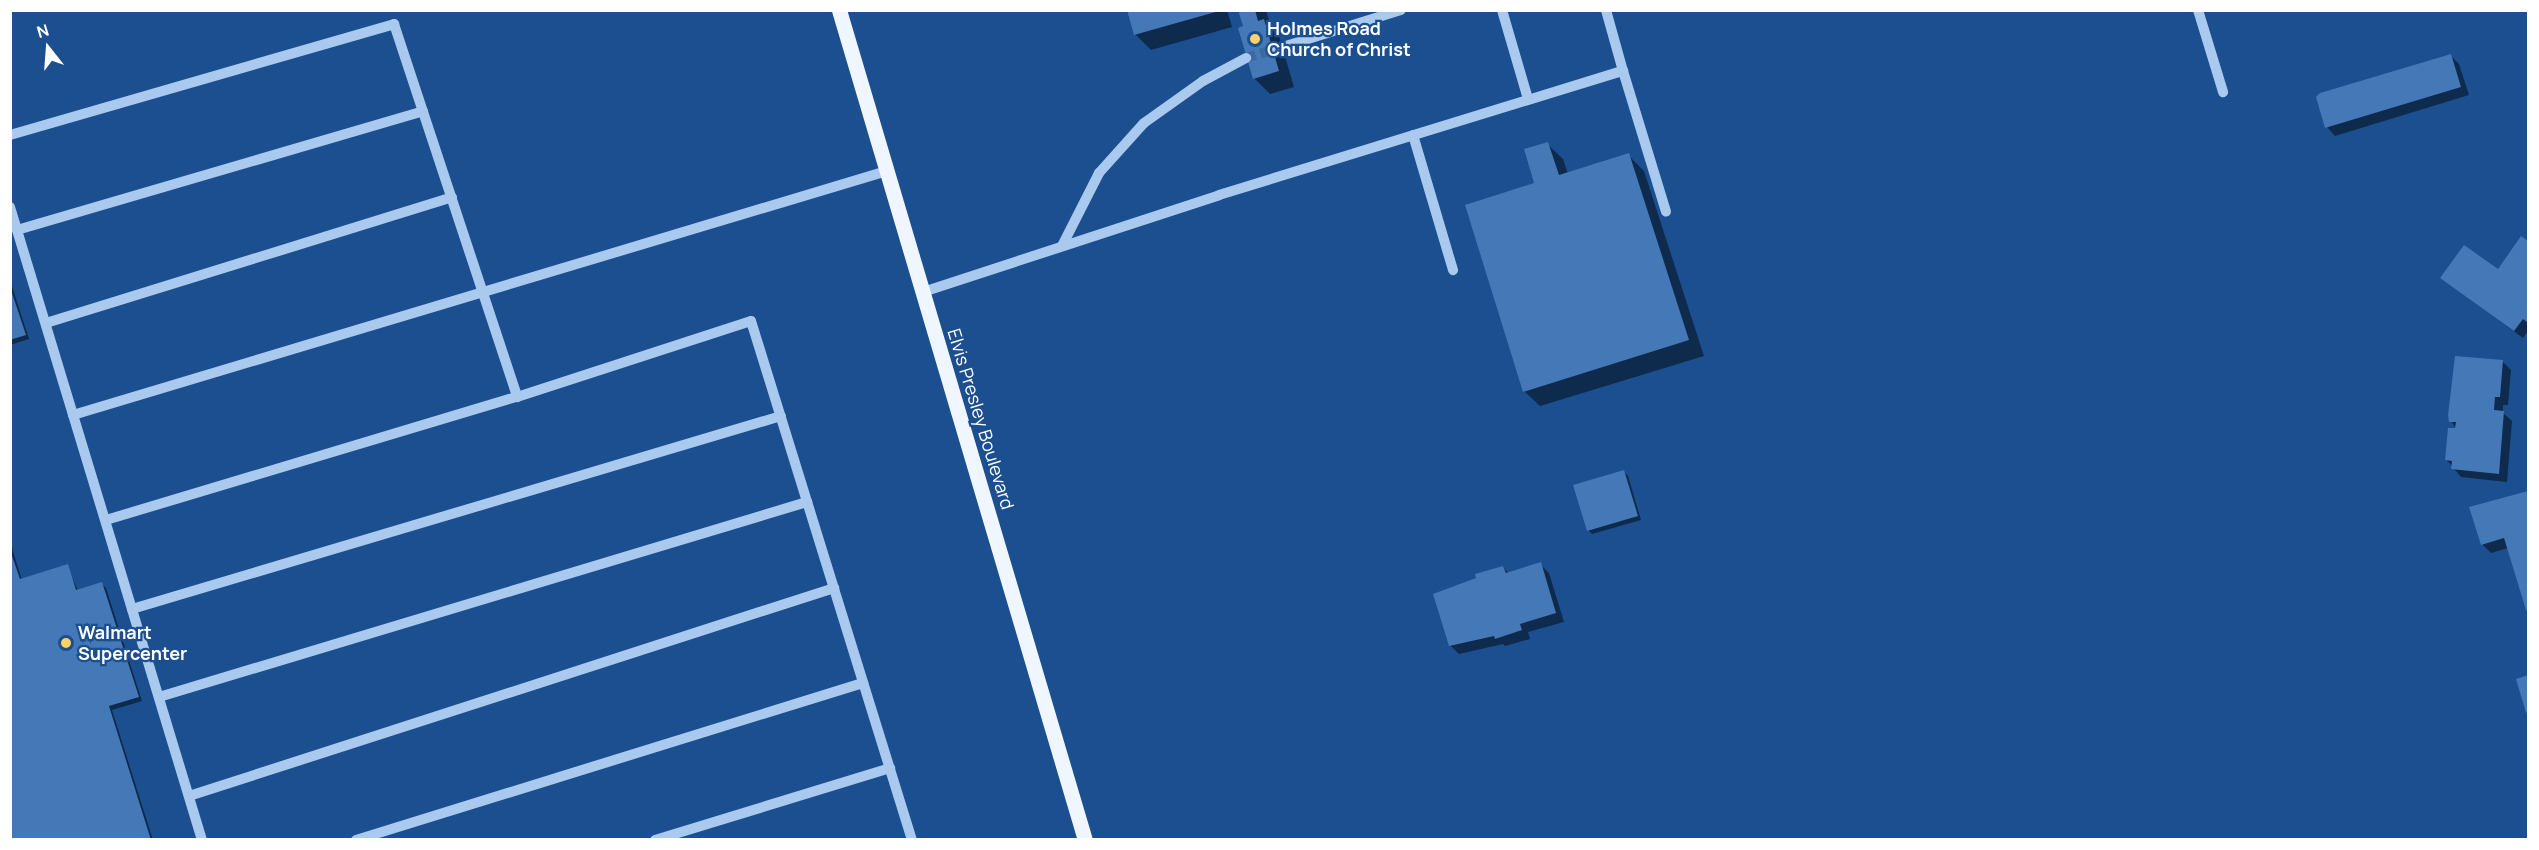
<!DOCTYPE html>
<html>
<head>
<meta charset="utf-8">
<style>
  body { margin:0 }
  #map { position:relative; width:2539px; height:850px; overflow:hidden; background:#1b4f8f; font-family:Manrope,sans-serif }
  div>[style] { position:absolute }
  .shadow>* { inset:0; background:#0007 }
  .building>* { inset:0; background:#4478b7 }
  .minor-tunnel>* { height:10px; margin-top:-5px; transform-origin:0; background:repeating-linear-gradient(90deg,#3d69a0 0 10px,transparent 0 15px) }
  .minor>* { height:10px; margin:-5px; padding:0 5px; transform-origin:5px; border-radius:5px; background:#a9c9ee }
  .major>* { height:15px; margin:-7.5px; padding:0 7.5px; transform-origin:7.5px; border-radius:7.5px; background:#f0f6ff }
  .dots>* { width:16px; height:16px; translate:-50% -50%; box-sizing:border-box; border:3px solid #1b4f8f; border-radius:50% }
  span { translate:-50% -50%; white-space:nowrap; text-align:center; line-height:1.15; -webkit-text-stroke:4.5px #1b4f8f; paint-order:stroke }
  .poi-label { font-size:18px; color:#fff; font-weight:700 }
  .left { translate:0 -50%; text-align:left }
  .street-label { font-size:18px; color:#fff }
  .frame { position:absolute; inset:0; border:12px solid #fff; pointer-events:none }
  .north { position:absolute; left:18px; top:18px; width:60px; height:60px; -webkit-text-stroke:4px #1b4f8f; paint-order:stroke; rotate:343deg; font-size:16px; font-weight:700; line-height:24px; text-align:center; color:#fff }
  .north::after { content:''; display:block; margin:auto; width:21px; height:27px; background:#fff; clip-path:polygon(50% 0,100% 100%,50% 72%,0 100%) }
</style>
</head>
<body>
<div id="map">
  <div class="shadow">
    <i style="clip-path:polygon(1128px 10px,1227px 10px,1232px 27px,1151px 50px,1135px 34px)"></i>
    <i style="clip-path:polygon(1240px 10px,1266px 10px,1271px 28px,1279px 36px,1294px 87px,1270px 94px,1254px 78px)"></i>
    <i style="clip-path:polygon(2450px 55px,2459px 64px,2469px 95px,2335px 136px,2327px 127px)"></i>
    <i style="clip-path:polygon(1547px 144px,1563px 159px,1568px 174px,1628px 155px,1644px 171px,1704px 356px,1540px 406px,1524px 391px,1536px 184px)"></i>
    <i style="clip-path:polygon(2522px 238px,2528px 243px,2528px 331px,2523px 338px,2442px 278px,2498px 271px)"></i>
    <i style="clip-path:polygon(10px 280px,29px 339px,10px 345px)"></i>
    <i style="clip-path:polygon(2503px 362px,2511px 370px,2508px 405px,2503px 405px,2503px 413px,2512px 421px,2507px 482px,2461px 477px,2446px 459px,2457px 430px,2451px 421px)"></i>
    <i style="clip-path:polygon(1624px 472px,1628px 476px,1641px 520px,1592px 534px,1588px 530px)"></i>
    <i style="clip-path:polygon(2528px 492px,2528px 610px,2508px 548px,2491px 553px,2482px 544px,2471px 508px)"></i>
    <i style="clip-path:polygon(10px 542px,22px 580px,67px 566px,78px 591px,102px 584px,106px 588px,142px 701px,112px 710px,153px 840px,10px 840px)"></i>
    <i style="clip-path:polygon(1540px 564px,1549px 573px,1564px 622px,1528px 632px,1530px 639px,1505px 646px,1503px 644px,1459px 654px,1450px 645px,1503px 567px,1509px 574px)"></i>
    <i style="clip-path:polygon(2528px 677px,2528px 714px,2518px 680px)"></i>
  </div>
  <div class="building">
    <i style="clip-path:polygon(1127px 10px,1219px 10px,1219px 11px,1134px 35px)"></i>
    <i style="clip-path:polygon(1238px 10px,1255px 10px,1258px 21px,1264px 19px,1279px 71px,1253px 79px,1238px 28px,1243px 26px)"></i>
    <i style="clip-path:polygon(2451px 54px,2461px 87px,2325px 128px,2316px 97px,2320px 93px)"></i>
    <i style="clip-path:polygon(1548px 142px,1559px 175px,1629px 153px,1689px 340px,1523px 392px,1465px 205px,1534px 183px,1524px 149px)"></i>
    <i style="clip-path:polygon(2521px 236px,2528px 241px,2528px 323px,2523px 319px,2514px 331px,2440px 278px,2464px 245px,2498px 269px)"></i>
    <i style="clip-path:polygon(10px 287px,26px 335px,10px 340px)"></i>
    <i style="clip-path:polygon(2455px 356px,2503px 360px,2500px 397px,2495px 397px,2494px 410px,2504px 411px,2499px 474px,2451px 469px,2452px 461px,2445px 460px,2448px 428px,2455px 428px,2456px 422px,2449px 422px,2448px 415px)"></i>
    <i style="clip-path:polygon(1624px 470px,1638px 516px,1587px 531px,1573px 485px)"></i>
    <i style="clip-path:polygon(2528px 491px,2528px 609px,2526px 610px,2504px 538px,2481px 545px,2469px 507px)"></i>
    <i style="clip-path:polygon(10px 550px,20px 579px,68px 564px,76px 590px,102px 582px,139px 697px,109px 706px,151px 840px,10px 840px)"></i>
    <i style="clip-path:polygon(1541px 562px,1556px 613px,1520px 624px,1522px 630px,1495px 639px,1494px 636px,1449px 646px,1433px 594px,1476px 578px,1475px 574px,1503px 566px,1506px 573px)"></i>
    <i style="clip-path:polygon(2528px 675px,2528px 713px,2526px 713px,2516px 679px)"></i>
  </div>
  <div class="minor-tunnel">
    <i style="left:1246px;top:58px;width:28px;rotate:-17deg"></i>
  </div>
  <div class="minor">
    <i style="left:1502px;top:10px;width:93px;rotate:73.7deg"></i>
    <i style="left:2198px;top:10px;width:86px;rotate:73deg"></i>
    <i style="left:1273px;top:50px;width:134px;rotate:-17.4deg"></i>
    <i style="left:1623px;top:71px;width:147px;rotate:73deg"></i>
    <i style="left:10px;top:135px;width:400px;rotate:-16.1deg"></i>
    <i style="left:394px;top:24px;width:393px;rotate:71.7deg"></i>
    <i style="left:517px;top:397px;width:246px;rotate:-18deg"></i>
    <i style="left:751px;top:321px;width:543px;rotate:72.77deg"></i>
    <i style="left:1413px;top:135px;width:141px;rotate:73.5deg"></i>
    <i style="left:10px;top:207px;width:661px;rotate:73.13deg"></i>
    <i style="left:17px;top:230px;width:423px;rotate:-16.3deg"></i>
    <i style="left:1062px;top:246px;width:82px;rotate:-63.1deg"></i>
    <i style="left:1099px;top:173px;width:67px;rotate:-48deg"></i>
    <i style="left:1144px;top:123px;width:72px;rotate:-35.4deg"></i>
    <i style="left:1203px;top:81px;width:49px;rotate:-28.1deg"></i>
    <i style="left:923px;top:292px;width:311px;rotate:-18.1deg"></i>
    <i style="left:1219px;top:195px;width:423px;rotate:-17.1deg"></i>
    <i style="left:1623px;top:71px;width:63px;rotate:-105.6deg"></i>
    <i style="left:46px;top:323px;width:425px;rotate:-17.2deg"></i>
    <i style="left:73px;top:415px;width:850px;rotate:-16.69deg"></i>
    <i style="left:106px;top:520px;width:429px;rotate:-16.7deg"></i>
    <i style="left:132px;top:609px;width:677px;rotate:-16.56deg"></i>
    <i style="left:159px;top:697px;width:677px;rotate:-16.75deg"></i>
    <i style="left:189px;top:796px;width:678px;rotate:-17.87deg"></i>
    <i style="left:356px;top:840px;width:531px;rotate:-17.21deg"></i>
    <i style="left:655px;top:840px;width:246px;rotate:-17deg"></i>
  </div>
  <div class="major">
    <i style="left:839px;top:10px;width:866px;rotate:73.49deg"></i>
  </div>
  <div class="dots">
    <i style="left:1255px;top:39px;background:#ffd166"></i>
    <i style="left:66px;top:643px;background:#ffd166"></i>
  </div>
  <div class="poi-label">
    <span class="left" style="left:1267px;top:39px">Holmes Road<br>Church of Christ</span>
    <span class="left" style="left:78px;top:643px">Walmart<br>Supercenter</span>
  </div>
  <div class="street-label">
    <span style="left:981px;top:419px;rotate:73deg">Elvis Presley Boulevard</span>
  </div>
  <div class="frame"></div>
  <div class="north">N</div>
</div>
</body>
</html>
